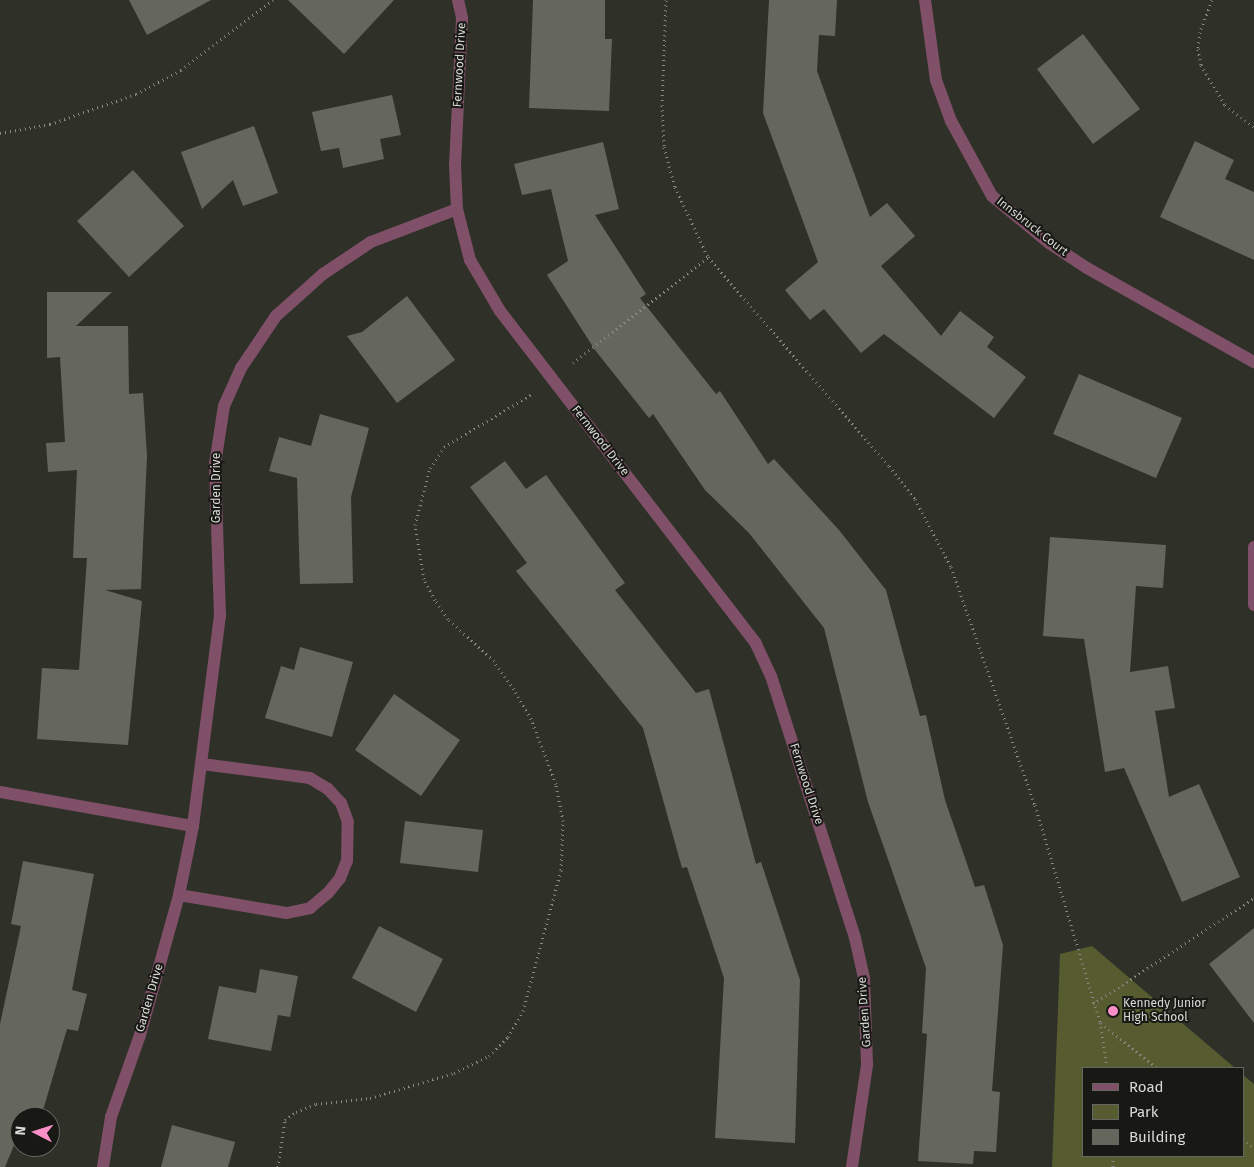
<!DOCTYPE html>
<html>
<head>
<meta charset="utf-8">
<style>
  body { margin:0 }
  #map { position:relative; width:1254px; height:1167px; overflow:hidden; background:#2f3128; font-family:"Fira Sans",sans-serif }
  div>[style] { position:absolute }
  .green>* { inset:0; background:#565b30 }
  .building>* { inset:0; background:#65675d }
  .path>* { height:3px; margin-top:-1.5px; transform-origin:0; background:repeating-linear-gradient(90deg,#878982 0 1px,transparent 0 5px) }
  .street>* { height:12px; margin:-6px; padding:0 6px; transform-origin:6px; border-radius:6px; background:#7f5068 }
  .dots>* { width:14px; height:14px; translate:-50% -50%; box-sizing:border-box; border:2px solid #181815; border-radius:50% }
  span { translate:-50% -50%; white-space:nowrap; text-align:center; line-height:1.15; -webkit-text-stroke:4px #181815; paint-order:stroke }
  .street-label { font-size:12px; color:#d9dad5 }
  .poi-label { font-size:12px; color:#d9dad5 }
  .left { translate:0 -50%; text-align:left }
  .legend { position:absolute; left:1082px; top:1067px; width:162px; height:90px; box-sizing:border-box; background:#181815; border:1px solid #656662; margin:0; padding:6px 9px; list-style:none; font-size:15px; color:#d9dad5 }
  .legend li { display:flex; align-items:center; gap:10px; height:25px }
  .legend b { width:25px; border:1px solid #656662 }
  .north { position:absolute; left:10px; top:1107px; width:50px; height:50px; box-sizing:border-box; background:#181815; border:1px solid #656662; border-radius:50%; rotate:275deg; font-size:14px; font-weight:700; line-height:20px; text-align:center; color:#d9dad5 }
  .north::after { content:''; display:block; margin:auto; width:18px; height:22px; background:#fa8fc8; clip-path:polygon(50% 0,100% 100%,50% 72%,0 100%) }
</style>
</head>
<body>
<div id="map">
  <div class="green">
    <i style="clip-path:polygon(1092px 946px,1235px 1068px,1083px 1068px,1083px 1156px,1243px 1156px,1243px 1075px,1254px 1084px,1254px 1167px,1052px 1167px,1060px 954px)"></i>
  </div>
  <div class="building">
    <i style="clip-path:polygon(129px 0,211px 0,147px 35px)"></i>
    <i style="clip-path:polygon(288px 0,394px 0,344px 54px)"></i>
    <i style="clip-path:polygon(533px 0,605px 0,605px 39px,612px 39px,609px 111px,529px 108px)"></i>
    <i style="clip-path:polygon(769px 0,837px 0,835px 36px,819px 35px,817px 71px,870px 217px,887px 203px,915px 236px,881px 266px,941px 336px,960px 311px,994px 337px,987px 347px,1026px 377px,994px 418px,884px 334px,861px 353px,824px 309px,810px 320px,785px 290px,818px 262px,763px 113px)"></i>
    <i style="clip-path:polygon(1083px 34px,1140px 109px,1093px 144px,1037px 69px)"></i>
    <i style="clip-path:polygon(392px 95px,401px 135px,380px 139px,384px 159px,343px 168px,339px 148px,321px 151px,312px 112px)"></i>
    <i style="clip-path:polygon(254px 126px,278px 193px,243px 206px,233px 180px,202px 209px,181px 152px)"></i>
    <i style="clip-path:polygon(1195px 141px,1234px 160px,1225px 179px,1254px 192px,1254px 260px,1160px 217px)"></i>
    <i style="clip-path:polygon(603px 142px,619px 209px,595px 215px,646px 294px,640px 298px,716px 394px,720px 391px,768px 464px,774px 459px,839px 530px,886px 590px,920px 716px,926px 715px,945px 800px,975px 887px,984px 885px,1003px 945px,992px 1091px,1000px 1092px,996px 1152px,974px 1151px,973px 1164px,918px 1161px,927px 1034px,922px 1033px,926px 968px,868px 802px,824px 628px,749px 533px,705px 490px,653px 414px,649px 418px,595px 350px,547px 275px,568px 261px,551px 189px,522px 195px,514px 164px)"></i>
    <i style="clip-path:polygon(133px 170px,184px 226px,129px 277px,77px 221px)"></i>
    <i style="clip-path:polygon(47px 292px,112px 292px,76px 326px,128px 326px,129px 394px,143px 393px,147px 456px,141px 589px,105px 590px,142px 601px,128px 745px,37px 739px,42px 668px,79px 670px,87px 558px,73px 558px,77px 470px,48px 472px,46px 443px,65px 442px,60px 357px,47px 358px)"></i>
    <i style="clip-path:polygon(407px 296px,455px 360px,397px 403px,347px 336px,362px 332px)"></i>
    <i style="clip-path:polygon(1079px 374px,1182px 418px,1156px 478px,1053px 434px)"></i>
    <i style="clip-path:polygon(320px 414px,369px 428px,351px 497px,353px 583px,300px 584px,297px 478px,269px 471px,279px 437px,311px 446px)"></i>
    <i style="clip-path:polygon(505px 461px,526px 489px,546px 475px,625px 583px,615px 590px,696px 693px,709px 689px,756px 864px,761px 862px,800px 980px,795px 1143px,715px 1138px,724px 978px,687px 867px,682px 868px,643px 728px,516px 571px,527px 563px,470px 487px)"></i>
    <i style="clip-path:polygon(1050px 537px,1166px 545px,1163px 588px,1136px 586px,1130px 672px,1168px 666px,1175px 708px,1155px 711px,1169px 797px,1199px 784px,1240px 877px,1182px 902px,1124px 768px,1105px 772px,1084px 639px,1043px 636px)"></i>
    <i style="clip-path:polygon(300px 647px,353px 662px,332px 737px,265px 718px,281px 666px,294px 670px)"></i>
    <i style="clip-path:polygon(394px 694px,460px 740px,421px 796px,355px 750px)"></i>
    <i style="clip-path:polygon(405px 821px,483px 830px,478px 872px,400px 863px)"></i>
    <i style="clip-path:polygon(23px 861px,94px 874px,72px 990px,87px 994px,78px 1031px,67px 1029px,41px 1117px,20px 1117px,20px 1131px,5px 1167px,0 1167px,0 1024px,21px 926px,11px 924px)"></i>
    <i style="clip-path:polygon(379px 926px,443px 959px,416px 1012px,352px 978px)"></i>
    <i style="clip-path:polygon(1254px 928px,1254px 1023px,1209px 964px)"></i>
    <i style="clip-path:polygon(260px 969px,298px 976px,290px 1017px,278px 1015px,271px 1051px,208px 1039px,219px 986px,256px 993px)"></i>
    <i style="clip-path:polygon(172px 1125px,235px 1142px,228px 1167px,161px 1167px)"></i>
  </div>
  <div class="path">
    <i style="left:666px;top:0;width:105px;rotate:92.2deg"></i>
    <i style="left:662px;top:105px;width:42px;rotate:87.3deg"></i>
    <i style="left:664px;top:147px;width:41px;rotate:74.6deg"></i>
    <i style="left:675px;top:187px;width:77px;rotate:64.8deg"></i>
    <i style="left:708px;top:257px;width:276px;rotate:49.1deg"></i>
    <i style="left:889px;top:466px;width:42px;rotate:51.8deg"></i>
    <i style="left:915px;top:499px;width:77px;rotate:62.1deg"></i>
    <i style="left:951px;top:567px;width:252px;rotate:70.6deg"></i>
    <i style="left:1035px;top:805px;width:227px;rotate:73.3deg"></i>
    <i style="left:1100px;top:1022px;width:47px;rotate:81.3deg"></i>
    <i style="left:1212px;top:0;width:34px;rotate:111deg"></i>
    <i style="left:1200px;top:32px;width:17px;rotate:97deg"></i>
    <i style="left:1198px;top:49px;width:16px;rotate:79deg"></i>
    <i style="left:1201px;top:65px;width:47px;rotate:59deg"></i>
    <i style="left:1225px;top:105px;width:36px;rotate:37deg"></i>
    <i style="left:0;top:133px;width:51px;rotate:-10.2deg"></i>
    <i style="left:50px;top:124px;width:91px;rotate:-19.2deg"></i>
    <i style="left:136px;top:94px;width:51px;rotate:-28.1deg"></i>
    <i style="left:181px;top:70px;width:116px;rotate:-37.3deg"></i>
    <i style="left:573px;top:363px;width:172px;rotate:-38.1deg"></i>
    <i style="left:1093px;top:1004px;width:193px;rotate:-33.4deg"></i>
    <i style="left:1101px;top:1023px;width:72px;rotate:38.8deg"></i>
    <i style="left:1243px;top:1139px;width:14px;rotate:39deg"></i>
    <i style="left:1113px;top:1156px;width:11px;rotate:90deg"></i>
    <i style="left:278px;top:1167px;width:48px;rotate:-81.5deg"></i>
    <i style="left:285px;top:1120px;width:14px;rotate:-36deg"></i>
    <i style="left:296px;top:1112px;width:22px;rotate:-22deg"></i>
    <i style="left:316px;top:1104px;width:54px;rotate:-6.3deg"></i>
    <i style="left:370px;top:1098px;width:88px;rotate:-16.6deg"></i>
    <i style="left:454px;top:1073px;width:39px;rotate:-26deg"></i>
    <i style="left:489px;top:1056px;width:27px;rotate:-45deg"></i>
    <i style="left:508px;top:1037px;width:30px;rotate:-60deg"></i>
    <i style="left:523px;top:1011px;width:146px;rotate:-74.9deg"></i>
    <i style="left:561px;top:870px;width:49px;rotate:-87.7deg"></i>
    <i style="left:563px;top:821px;width:38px;rotate:-101deg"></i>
    <i style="left:556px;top:784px;width:70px;rotate:-111deg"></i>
    <i style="left:531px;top:719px;width:34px;rotate:-120deg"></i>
    <i style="left:514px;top:689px;width:34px;rotate:-126deg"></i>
    <i style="left:494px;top:661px;width:62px;rotate:-137.6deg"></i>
    <i style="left:448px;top:619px;width:23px;rotate:-124deg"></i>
    <i style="left:435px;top:600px;width:24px;rotate:-118deg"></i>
    <i style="left:424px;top:579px;width:55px;rotate:-99.5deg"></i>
    <i style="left:415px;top:525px;width:59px;rotate:-75.3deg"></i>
    <i style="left:430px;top:468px;width:25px;rotate:-56deg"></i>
    <i style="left:444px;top:447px;width:103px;rotate:-31.1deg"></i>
  </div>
  <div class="street">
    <i style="left:458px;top:0;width:18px;rotate:77deg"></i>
    <i style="left:462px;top:18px;width:146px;rotate:92.7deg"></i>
    <i style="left:455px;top:164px;width:45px;rotate:87.5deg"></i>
    <i style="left:457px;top:209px;width:53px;rotate:75.7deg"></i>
    <i style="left:470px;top:260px;width:59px;rotate:59.5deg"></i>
    <i style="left:500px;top:311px;width:420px;rotate:52.4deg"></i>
    <i style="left:756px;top:644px;width:35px;rotate:65deg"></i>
    <i style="left:771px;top:676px;width:275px;rotate:72.2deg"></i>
    <i style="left:855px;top:938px;width:41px;rotate:77.3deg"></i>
    <i style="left:864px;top:978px;width:87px;rotate:88deg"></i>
    <i style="left:867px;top:1065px;width:103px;rotate:98.4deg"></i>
    <i style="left:925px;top:0;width:81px;rotate:82.2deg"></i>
    <i style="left:936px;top:80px;width:44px;rotate:69.9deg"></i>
    <i style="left:951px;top:121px;width:85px;rotate:61.3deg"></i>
    <i style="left:992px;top:196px;width:74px;rotate:39.5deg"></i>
    <i style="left:1049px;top:243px;width:45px;rotate:33.3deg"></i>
    <i style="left:1087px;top:268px;width:192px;rotate:29.4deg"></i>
    <i style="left:1254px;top:547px;width:58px;rotate:90deg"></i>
    <i style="left:0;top:792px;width:196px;rotate:10deg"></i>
    <i style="left:179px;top:895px;width:109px;rotate:9.5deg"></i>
    <i style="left:287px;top:913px;width:24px;rotate:-12deg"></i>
    <i style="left:310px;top:908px;width:23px;rotate:-40deg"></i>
    <i style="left:328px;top:893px;width:19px;rotate:-51deg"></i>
    <i style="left:340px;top:878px;width:18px;rotate:-68deg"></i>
    <i style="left:347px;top:861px;width:39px;rotate:-89deg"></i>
    <i style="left:348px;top:822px;width:20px;rotate:-110deg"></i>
    <i style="left:341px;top:803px;width:19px;rotate:-133deg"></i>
    <i style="left:328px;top:789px;width:21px;rotate:-149deg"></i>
    <i style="left:310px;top:778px;width:109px;rotate:-172.6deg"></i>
    <i style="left:103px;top:1167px;width:51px;rotate:-80.9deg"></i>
    <i style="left:111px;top:1117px;width:87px;rotate:-70.5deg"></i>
    <i style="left:140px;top:1035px;width:145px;rotate:-74.4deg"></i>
    <i style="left:179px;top:895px;width:70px;rotate:-78.5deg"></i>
    <i style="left:193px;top:826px;width:212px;rotate:-82.7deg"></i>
    <i style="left:220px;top:616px;width:152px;rotate:-91.9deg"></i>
    <i style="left:215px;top:464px;width:59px;rotate:-81.2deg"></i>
    <i style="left:224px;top:406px;width:42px;rotate:-65.9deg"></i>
    <i style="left:241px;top:368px;width:63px;rotate:-56.1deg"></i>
    <i style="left:276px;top:316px;width:63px;rotate:-41.8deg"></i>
    <i style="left:323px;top:274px;width:58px;rotate:-33.7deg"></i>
    <i style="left:371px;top:242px;width:92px;rotate:-21deg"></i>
  </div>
  <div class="dots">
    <i style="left:1113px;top:1011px;background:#fa8fc8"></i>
  </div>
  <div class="street-label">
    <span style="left:460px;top:65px;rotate:-87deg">Fernwood Drive</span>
    <span style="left:1032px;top:227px;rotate:38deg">Innsbruck Court</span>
    <span style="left:600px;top:441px;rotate:52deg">Fernwood Drive</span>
    <span style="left:217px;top:488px;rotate:-90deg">Garden Drive</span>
    <span style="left:806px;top:784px;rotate:72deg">Fernwood Drive</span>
    <span style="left:150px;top:998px;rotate:-74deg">Garden Drive</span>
    <span style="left:865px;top:1012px;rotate:-94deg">Garden Drive</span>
  </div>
  <div class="poi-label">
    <span class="left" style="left:1123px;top:1011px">Kennedy Junior<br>High School</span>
  </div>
  <ul class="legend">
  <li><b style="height:6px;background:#7f5068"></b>Road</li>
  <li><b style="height:14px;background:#565b30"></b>Park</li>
  <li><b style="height:14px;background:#65675d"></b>Building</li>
  </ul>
  <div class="north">N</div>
</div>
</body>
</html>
